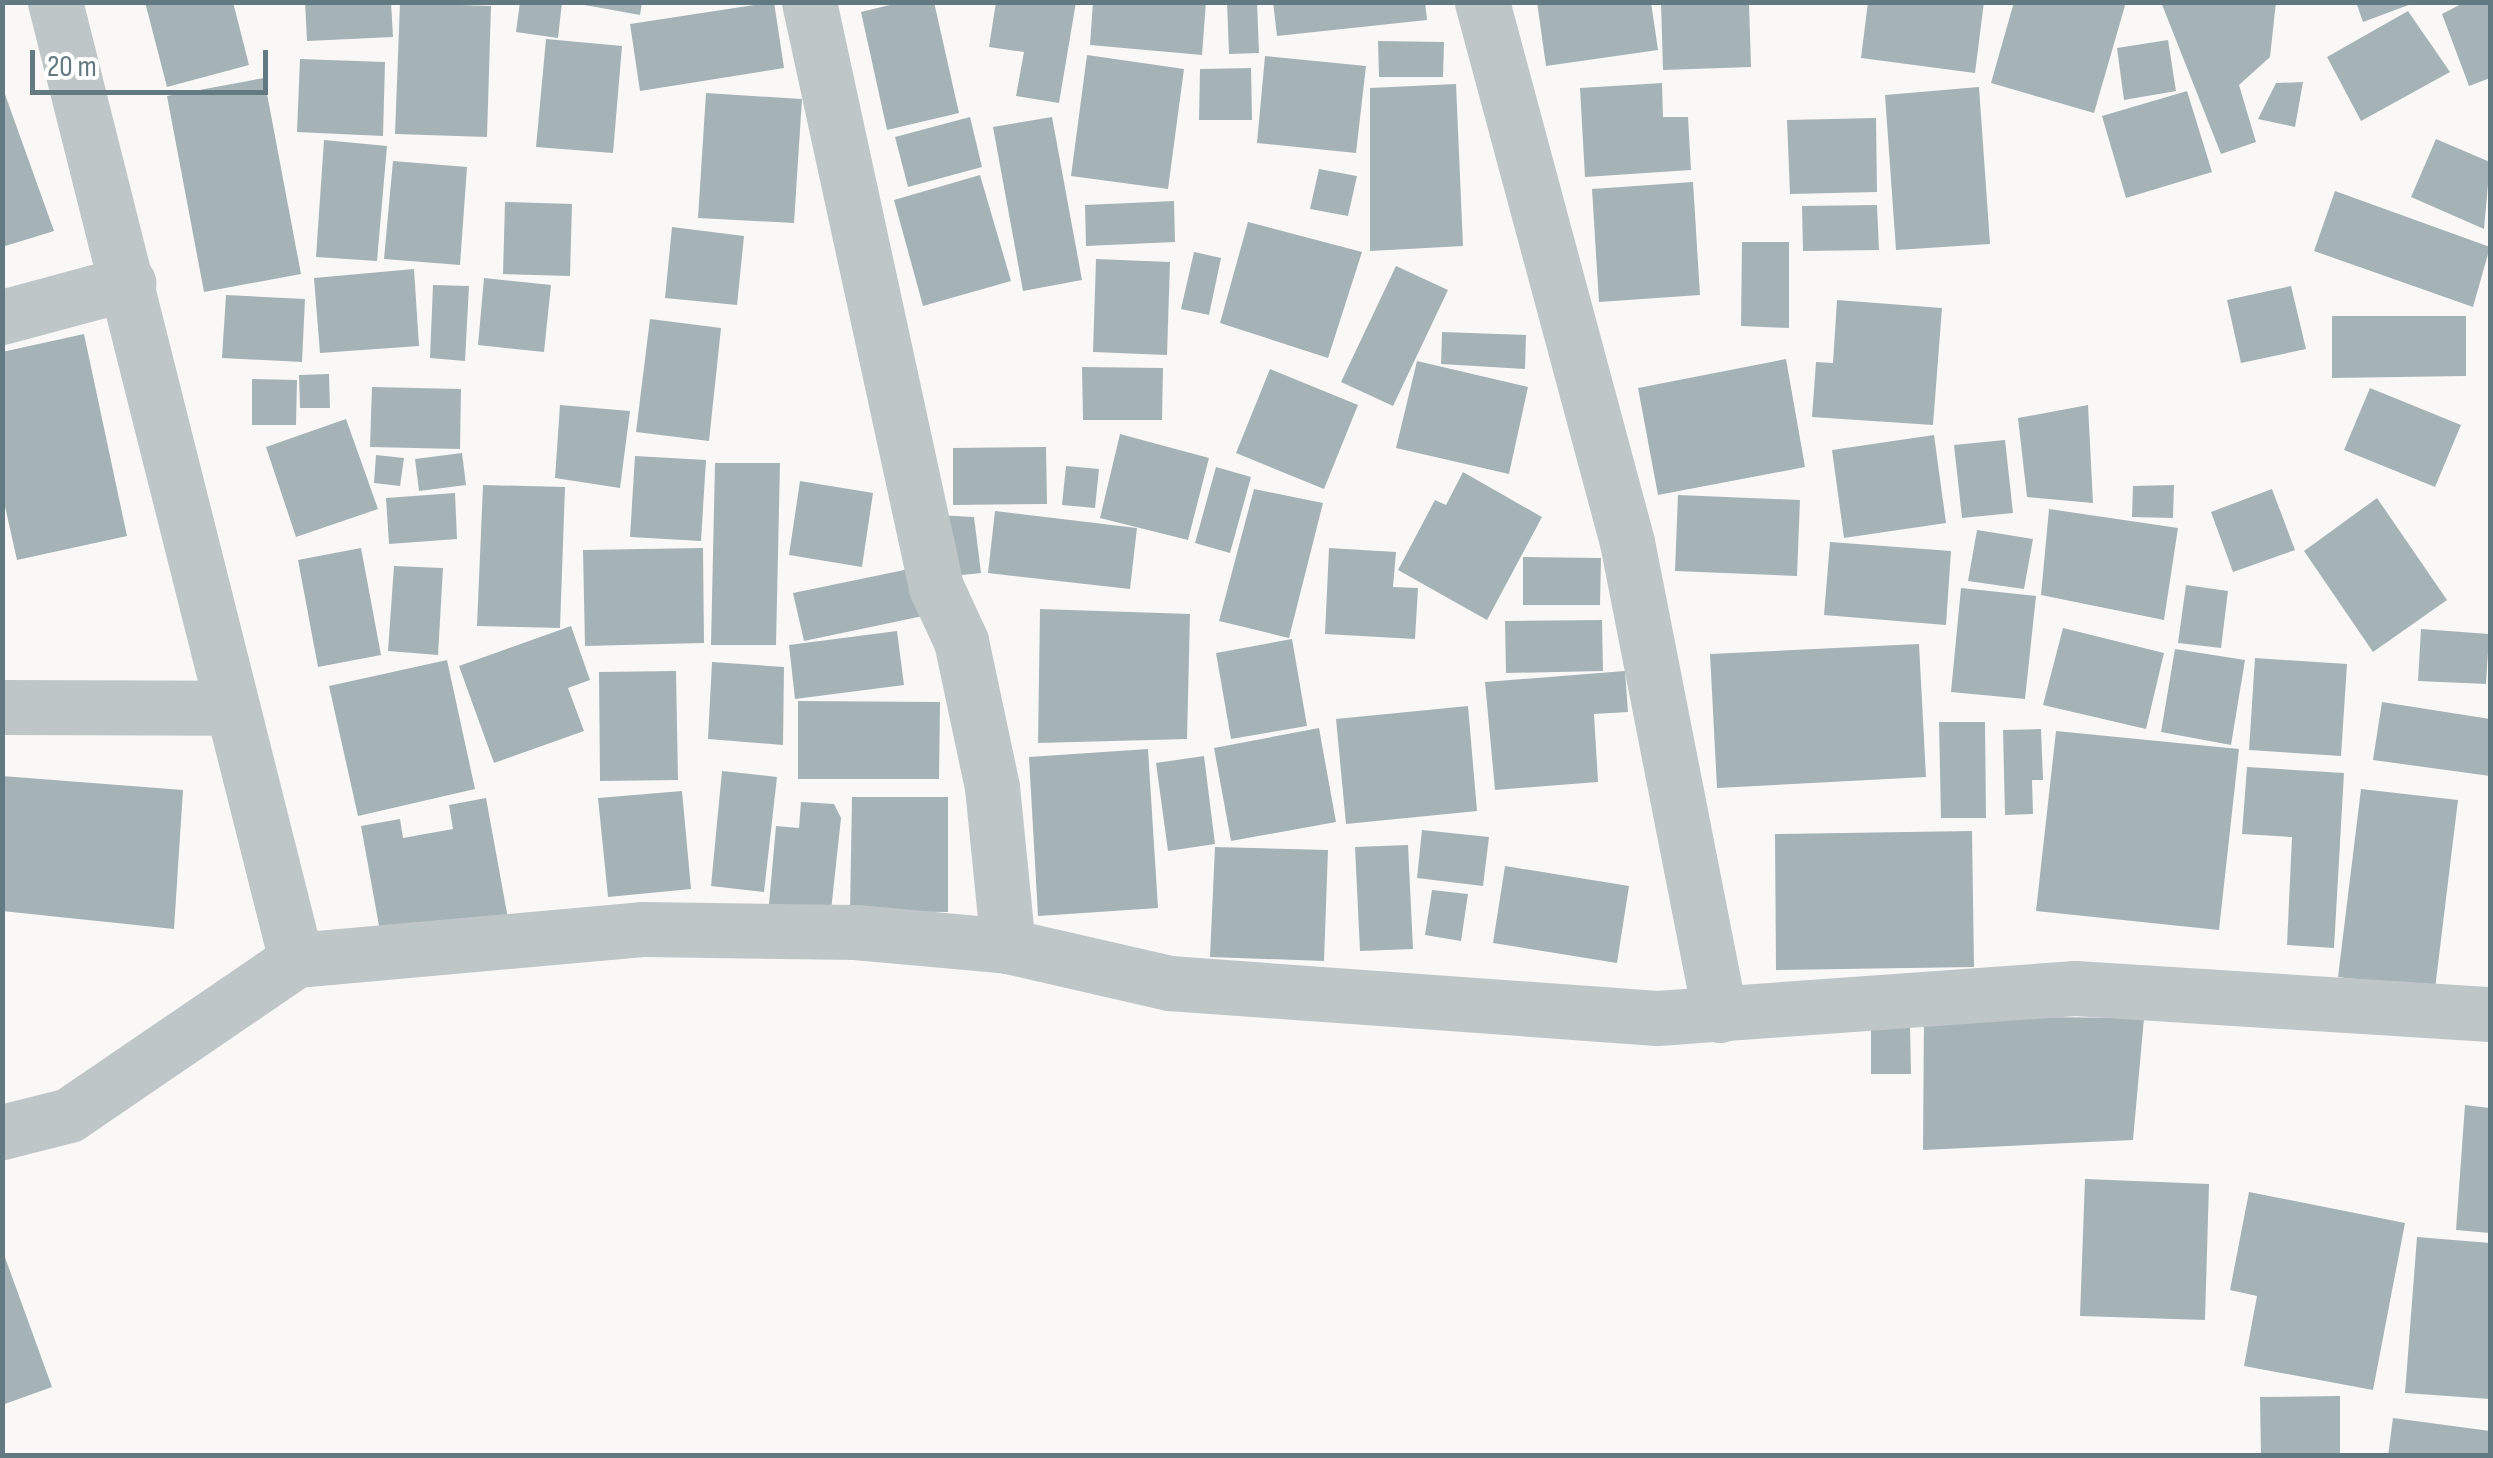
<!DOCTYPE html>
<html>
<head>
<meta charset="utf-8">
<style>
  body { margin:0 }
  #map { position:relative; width:2493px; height:1458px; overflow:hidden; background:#f9f8f6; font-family:"Sofia Sans Condensed",sans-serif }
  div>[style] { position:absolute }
  .building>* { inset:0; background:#a6b3b6 }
  .street>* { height:55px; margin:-27.5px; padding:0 27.5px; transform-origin:27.5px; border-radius:27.5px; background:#bfc6c8 }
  span { translate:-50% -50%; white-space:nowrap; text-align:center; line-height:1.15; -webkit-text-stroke:10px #fff; paint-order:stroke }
  .frame { position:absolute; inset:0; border:5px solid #637a82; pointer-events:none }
  .scale { position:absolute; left:30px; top:50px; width:238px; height:45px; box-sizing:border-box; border:5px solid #637a82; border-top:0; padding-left:12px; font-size:30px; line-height:35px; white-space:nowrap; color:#637a82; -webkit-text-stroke:8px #fff; paint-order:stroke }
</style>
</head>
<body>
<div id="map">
  <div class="building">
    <i style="clip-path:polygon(145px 2px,233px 2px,249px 65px,167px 87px)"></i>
    <i style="clip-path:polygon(305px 2px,391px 2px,393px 37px,307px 41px)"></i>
    <i style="clip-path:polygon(520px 2px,562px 2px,558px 38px,516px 32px)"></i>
    <i style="clip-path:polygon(568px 2px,642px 2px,640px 15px)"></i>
    <i style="clip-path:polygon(774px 2px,784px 68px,640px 91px,630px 24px)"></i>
    <i style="clip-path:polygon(902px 2px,934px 2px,959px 113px,887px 130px,861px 12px)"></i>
    <i style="clip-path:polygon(996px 2px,1076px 2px,1059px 103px,1016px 96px,1024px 52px,989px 47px)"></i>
    <i style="clip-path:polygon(1093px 2px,1206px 2px,1202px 55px,1090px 45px)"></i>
    <i style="clip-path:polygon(1227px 2px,1257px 2px,1259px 53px,1229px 54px)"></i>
    <i style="clip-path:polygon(1273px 2px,1425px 2px,1427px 20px,1277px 36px)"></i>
    <i style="clip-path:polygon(1537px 2px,1651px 2px,1658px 50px,1546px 66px)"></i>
    <i style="clip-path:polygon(1661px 2px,1749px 2px,1751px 67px,1663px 70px)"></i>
    <i style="clip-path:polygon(1868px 2px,1984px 2px,1975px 73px,1861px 58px)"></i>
    <i style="clip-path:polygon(2014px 2px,2126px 2px,2094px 113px,1991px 83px)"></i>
    <i style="clip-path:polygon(2161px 2px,2276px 2px,2270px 57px,2239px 85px,2256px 142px,2221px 154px)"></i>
    <i style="clip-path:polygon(2356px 2px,2414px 2px,2414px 3px,2363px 22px)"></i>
    <i style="clip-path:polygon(2465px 2px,2490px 2px,2490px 78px,2469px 86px,2442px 14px)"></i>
    <i style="clip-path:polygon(400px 3px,491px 6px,487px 137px,395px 134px)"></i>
    <i style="clip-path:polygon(2408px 11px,2450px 72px,2361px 121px,2327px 57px)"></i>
    <i style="clip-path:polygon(546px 39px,622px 46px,613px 153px,536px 147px)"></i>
    <i style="clip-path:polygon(2168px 40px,2176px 91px,2124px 100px,2117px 48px)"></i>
    <i style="clip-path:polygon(1378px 41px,1444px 42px,1443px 77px,1379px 77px)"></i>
    <i style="clip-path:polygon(1087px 55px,1184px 69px,1168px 189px,1071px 176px)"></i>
    <i style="clip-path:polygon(1265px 56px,1366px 66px,1356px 153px,1257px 143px)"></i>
    <i style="clip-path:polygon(300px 59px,385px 62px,383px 136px,297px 132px)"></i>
    <i style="clip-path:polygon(1251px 68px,1252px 120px,1199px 120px,1200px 69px)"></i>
    <i style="clip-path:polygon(264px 78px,301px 274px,204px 292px,167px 96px)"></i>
    <i style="clip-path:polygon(2303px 82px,2295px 127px,2258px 119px,2276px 83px)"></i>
    <i style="clip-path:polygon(1662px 83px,1663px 117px,1688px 117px,1691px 170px,1585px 177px,1580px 88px)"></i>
    <i style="clip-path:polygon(1456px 84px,1463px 246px,1370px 251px,1370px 88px)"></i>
    <i style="clip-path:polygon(2px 86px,54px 231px,2px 247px)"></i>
    <i style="clip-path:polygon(1979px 87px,1990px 244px,1896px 250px,1885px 95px)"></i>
    <i style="clip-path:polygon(2187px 91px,2212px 172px,2126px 198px,2102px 116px)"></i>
    <i style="clip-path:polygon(706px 93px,802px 99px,794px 223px,698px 218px)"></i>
    <i style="clip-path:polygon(970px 117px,982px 167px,908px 187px,895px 137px)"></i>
    <i style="clip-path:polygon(1052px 117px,1082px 280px,1023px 291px,993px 127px)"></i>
    <i style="clip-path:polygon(1876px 118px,1877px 192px,1790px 194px,1787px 120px)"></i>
    <i style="clip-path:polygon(2436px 139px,2490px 162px,2484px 229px,2411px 197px)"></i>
    <i style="clip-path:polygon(324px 140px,387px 146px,377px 261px,316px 257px)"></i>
    <i style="clip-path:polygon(393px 161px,467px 167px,460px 265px,384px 259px)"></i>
    <i style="clip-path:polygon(1319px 169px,1357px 176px,1348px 216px,1310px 209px)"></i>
    <i style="clip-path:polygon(980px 175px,1011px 281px,923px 306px,894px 200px)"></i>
    <i style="clip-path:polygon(1693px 182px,1700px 295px,1599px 302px,1592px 189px)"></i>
    <i style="clip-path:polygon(2335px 191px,2490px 247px,2473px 307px,2314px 251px)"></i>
    <i style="clip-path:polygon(1174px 201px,1175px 242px,1086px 246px,1085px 205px)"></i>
    <i style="clip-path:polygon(505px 202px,572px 204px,570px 276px,503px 274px)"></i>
    <i style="clip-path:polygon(1877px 205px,1879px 250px,1803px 251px,1802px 206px)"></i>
    <i style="clip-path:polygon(1248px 222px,1362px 252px,1328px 358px,1220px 323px)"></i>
    <i style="clip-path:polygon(672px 227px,744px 236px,737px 305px,665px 298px)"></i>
    <i style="clip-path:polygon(1742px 242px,1789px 242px,1789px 328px,1741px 326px)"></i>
    <i style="clip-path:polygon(1194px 252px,1221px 258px,1209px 315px,1181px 309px)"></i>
    <i style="clip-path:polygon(1096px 259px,1170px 262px,1167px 355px,1093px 352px)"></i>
    <i style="clip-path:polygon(1396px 266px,1448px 290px,1393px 406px,1341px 382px)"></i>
    <i style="clip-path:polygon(414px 269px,419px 346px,320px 353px,314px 278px)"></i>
    <i style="clip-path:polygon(484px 278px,551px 285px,544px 352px,478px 345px)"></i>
    <i style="clip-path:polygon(433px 285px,469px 286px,465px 361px,430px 358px)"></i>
    <i style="clip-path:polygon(2291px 286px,2306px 349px,2241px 363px,2227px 300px)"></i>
    <i style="clip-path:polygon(226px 295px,305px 299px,302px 362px,222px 358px)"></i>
    <i style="clip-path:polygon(1837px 300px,1942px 308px,1933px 425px,1812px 417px,1816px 362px,1833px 363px)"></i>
    <i style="clip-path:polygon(2332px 316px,2466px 316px,2466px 376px,2332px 378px)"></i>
    <i style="clip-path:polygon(650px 319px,721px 328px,709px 441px,636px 432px)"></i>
    <i style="clip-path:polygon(1442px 332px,1526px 335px,1525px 369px,1441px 364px)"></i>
    <i style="clip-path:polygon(84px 334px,127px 536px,17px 560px,2px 493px,2px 352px)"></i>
    <i style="clip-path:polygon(1786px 359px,1805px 467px,1658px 495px,1638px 388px)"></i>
    <i style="clip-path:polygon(1417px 361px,1528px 387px,1509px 474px,1396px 448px)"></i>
    <i style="clip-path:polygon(1082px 367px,1163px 368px,1162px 420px,1083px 420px)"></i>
    <i style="clip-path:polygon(1270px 369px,1358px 405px,1324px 489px,1236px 453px)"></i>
    <i style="clip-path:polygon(329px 374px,330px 408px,300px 408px,299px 375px)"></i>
    <i style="clip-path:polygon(252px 379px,297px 380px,296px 425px,252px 425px)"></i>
    <i style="clip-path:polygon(372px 387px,461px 389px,460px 449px,370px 447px)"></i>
    <i style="clip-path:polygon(2370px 388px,2461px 425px,2435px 487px,2344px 450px)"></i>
    <i style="clip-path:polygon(560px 405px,630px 411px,620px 488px,555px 478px)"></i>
    <i style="clip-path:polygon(2088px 405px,2093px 503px,2027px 497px,2018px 418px)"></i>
    <i style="clip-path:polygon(346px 419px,378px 509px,296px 537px,266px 447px)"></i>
    <i style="clip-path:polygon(1120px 434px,1209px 458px,1188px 540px,1100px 518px)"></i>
    <i style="clip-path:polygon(1934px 435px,1946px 523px,1844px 538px,1832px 450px)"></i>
    <i style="clip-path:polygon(2005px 440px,2013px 513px,1962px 518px,1954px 445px)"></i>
    <i style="clip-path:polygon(1046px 447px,1047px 504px,953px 505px,953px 448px)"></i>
    <i style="clip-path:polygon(462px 453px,466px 485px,419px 491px,415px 459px)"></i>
    <i style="clip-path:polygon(376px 455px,404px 458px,400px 486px,374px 483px)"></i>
    <i style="clip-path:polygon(635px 456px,706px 460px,701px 541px,630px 537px)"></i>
    <i style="clip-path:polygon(715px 463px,780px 463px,776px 645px,711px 645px)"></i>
    <i style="clip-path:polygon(1066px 466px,1099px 469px,1095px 508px,1062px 505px)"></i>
    <i style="clip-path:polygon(1216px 467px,1251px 477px,1230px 553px,1195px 543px)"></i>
    <i style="clip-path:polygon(1463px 472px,1542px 517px,1487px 620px,1398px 570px,1435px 500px,1446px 505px)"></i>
    <i style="clip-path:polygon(800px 481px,873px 493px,862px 567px,789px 555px)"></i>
    <i style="clip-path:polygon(483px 485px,565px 487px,560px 628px,477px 626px)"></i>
    <i style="clip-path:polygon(2174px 485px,2173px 518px,2132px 517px,2133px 486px)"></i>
    <i style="clip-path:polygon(1254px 489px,1323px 503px,1289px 638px,1219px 621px)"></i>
    <i style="clip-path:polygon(2272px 489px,2295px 550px,2233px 572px,2211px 512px)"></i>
    <i style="clip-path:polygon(455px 493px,457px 539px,389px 544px,386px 498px)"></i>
    <i style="clip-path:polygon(1678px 495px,1800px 500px,1797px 576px,1675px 571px)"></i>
    <i style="clip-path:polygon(2377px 498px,2447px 600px,2373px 652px,2304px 551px)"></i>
    <i style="clip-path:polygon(2049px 509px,2178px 528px,2164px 620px,2041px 595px)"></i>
    <i style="clip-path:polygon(995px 511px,1137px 528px,1130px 589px,988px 573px)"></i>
    <i style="clip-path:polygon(936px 515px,974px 517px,981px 573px,943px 577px)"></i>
    <i style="clip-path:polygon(1977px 530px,2033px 539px,2024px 589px,1968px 581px)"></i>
    <i style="clip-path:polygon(1830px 542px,1951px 551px,1946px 625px,1824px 615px)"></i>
    <i style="clip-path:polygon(361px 548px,381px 655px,318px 667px,298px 560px)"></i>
    <i style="clip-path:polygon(703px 548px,704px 643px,585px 646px,583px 550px)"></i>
    <i style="clip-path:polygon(1329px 548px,1396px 552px,1393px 587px,1418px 588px,1415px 639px,1325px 634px)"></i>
    <i style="clip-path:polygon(1523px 557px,1601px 558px,1600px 605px,1523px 605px)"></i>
    <i style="clip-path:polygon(394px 566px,443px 568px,438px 655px,388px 651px)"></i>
    <i style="clip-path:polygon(914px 568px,923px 616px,804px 641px,793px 593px)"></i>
    <i style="clip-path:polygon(2186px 585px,2228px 591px,2221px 648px,2178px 643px)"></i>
    <i style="clip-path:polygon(1961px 588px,2036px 596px,2025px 699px,1951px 692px)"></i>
    <i style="clip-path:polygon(1040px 609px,1190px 614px,1187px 739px,1038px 743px)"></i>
    <i style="clip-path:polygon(1602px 620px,1603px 671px,1506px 673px,1505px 621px)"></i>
    <i style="clip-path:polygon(571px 626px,590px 680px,568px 688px,584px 731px,494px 763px,459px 666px)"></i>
    <i style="clip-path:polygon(2063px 628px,2164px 653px,2146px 729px,2043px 705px)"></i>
    <i style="clip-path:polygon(2421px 629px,2489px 634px,2486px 684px,2418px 681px)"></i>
    <i style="clip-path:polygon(897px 631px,904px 685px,795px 699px,789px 645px)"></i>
    <i style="clip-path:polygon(1292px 639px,1307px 726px,1231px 739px,1216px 653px)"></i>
    <i style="clip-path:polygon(1919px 644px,1926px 777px,1717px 788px,1710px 654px)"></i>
    <i style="clip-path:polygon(2175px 649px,2245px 660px,2231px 745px,2161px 732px)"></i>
    <i style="clip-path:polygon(2255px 658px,2347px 664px,2341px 756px,2249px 750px)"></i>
    <i style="clip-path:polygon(447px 660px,475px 789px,358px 816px,329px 686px)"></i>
    <i style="clip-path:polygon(712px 662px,784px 667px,783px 745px,708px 739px)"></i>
    <i style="clip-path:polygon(676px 671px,678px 780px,600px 781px,599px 672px)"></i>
    <i style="clip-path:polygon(1625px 671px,1628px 712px,1594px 714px,1598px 782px,1495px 790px,1485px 682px)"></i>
    <i style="clip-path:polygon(798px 701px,940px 702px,939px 779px,798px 779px)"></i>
    <i style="clip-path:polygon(2382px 702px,2490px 719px,2490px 776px,2373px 760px)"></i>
    <i style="clip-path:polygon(1468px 706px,1477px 811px,1346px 824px,1336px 719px)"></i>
    <i style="clip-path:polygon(1939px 722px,1985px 722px,1986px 818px,1941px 818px)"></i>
    <i style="clip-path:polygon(1319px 728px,1336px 822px,1231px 841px,1214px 748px)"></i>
    <i style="clip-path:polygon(2041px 729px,2043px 780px,2032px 780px,2033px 814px,2005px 815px,2003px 730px)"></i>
    <i style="clip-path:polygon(2056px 731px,2239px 749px,2219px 930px,2036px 911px)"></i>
    <i style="clip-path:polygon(1148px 749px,1158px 908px,1038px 916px,1029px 757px)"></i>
    <i style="clip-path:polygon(1204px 756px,1215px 844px,1168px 851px,1156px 763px)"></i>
    <i style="clip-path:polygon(2247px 767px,2344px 773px,2334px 948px,2287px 945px,2292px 837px,2242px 834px)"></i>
    <i style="clip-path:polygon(722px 771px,777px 777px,764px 892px,711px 886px)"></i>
    <i style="clip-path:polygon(2px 776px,183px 790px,174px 929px,2px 911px)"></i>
    <i style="clip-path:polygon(2361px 789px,2458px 800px,2435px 989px,2338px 977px)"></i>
    <i style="clip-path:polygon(682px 791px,691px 889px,608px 897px,598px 798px)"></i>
    <i style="clip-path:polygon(852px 797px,948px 797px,948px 912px,850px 911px)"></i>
    <i style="clip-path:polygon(486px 798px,509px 924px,383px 948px,361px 826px,400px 819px,403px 838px,453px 829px,449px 805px)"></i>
    <i style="clip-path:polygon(801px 802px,834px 804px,841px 818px,831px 911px,769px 904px,776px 826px,799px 828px)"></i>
    <i style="clip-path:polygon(1422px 830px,1489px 837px,1483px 886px,1417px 878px)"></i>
    <i style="clip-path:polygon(1972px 831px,1974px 967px,1776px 970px,1775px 834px)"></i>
    <i style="clip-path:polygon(1408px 845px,1413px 949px,1360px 951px,1355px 847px)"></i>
    <i style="clip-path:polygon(1215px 847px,1328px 850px,1324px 961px,1210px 957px)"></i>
    <i style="clip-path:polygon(1505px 866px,1629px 886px,1617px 963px,1493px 943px)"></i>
    <i style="clip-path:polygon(1432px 890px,1468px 894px,1461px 941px,1425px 935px)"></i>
    <i style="clip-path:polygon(1924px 1016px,2144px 1018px,2133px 1140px,1923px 1150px)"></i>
    <i style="clip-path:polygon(1910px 1025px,1911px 1074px,1871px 1074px,1871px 1026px)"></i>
    <i style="clip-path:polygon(2465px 1105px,2490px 1108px,2490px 1233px,2456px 1230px)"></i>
    <i style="clip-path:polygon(2085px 1179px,2209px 1184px,2205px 1320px,2080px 1316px)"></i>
    <i style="clip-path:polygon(2249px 1192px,2405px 1223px,2373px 1390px,2244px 1366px,2257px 1296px,2230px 1290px)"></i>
    <i style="clip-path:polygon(2417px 1237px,2490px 1243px,2490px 1399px,2405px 1393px)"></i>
    <i style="clip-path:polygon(2px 1249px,52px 1387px,2px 1405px)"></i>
    <i style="clip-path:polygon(2340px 1396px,2340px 1456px,2261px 1456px,2260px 1397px)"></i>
    <i style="clip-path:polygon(2393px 1418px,2490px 1431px,2490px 1456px,2388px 1456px)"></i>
  </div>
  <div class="street">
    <i style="left:55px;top:2px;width:988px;rotate:75.88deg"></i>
    <i style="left:809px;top:2px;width:599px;rotate:77.75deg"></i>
    <i style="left:936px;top:587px;width:60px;rotate:65.2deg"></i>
    <i style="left:961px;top:641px;width:149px;rotate:78deg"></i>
    <i style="left:992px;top:787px;width:160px;rotate:84.3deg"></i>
    <i style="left:1482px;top:2px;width:559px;rotate:74.97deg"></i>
    <i style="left:1627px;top:542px;width:482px;rotate:78.9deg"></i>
    <i style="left:2px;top:317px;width:131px;rotate:-15.1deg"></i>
    <i style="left:2px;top:707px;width:230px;rotate:0.2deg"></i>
    <i style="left:2px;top:1132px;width:69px;rotate:-14.2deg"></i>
    <i style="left:69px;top:1115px;width:275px;rotate:-34.3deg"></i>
    <i style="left:296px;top:960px;width:347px;rotate:-5.1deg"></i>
    <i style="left:642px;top:929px;width:213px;rotate:0.8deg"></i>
    <i style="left:855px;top:932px;width:154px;rotate:5.2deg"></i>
    <i style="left:1008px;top:946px;width:165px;rotate:12.9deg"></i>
    <i style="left:1169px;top:983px;width:489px;rotate:4.1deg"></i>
    <i style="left:1657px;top:1018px;width:419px;rotate:-4.1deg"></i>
    <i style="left:2075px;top:988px;width:416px;rotate:3.6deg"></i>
  </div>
  <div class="frame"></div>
  <div class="scale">20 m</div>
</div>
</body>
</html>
